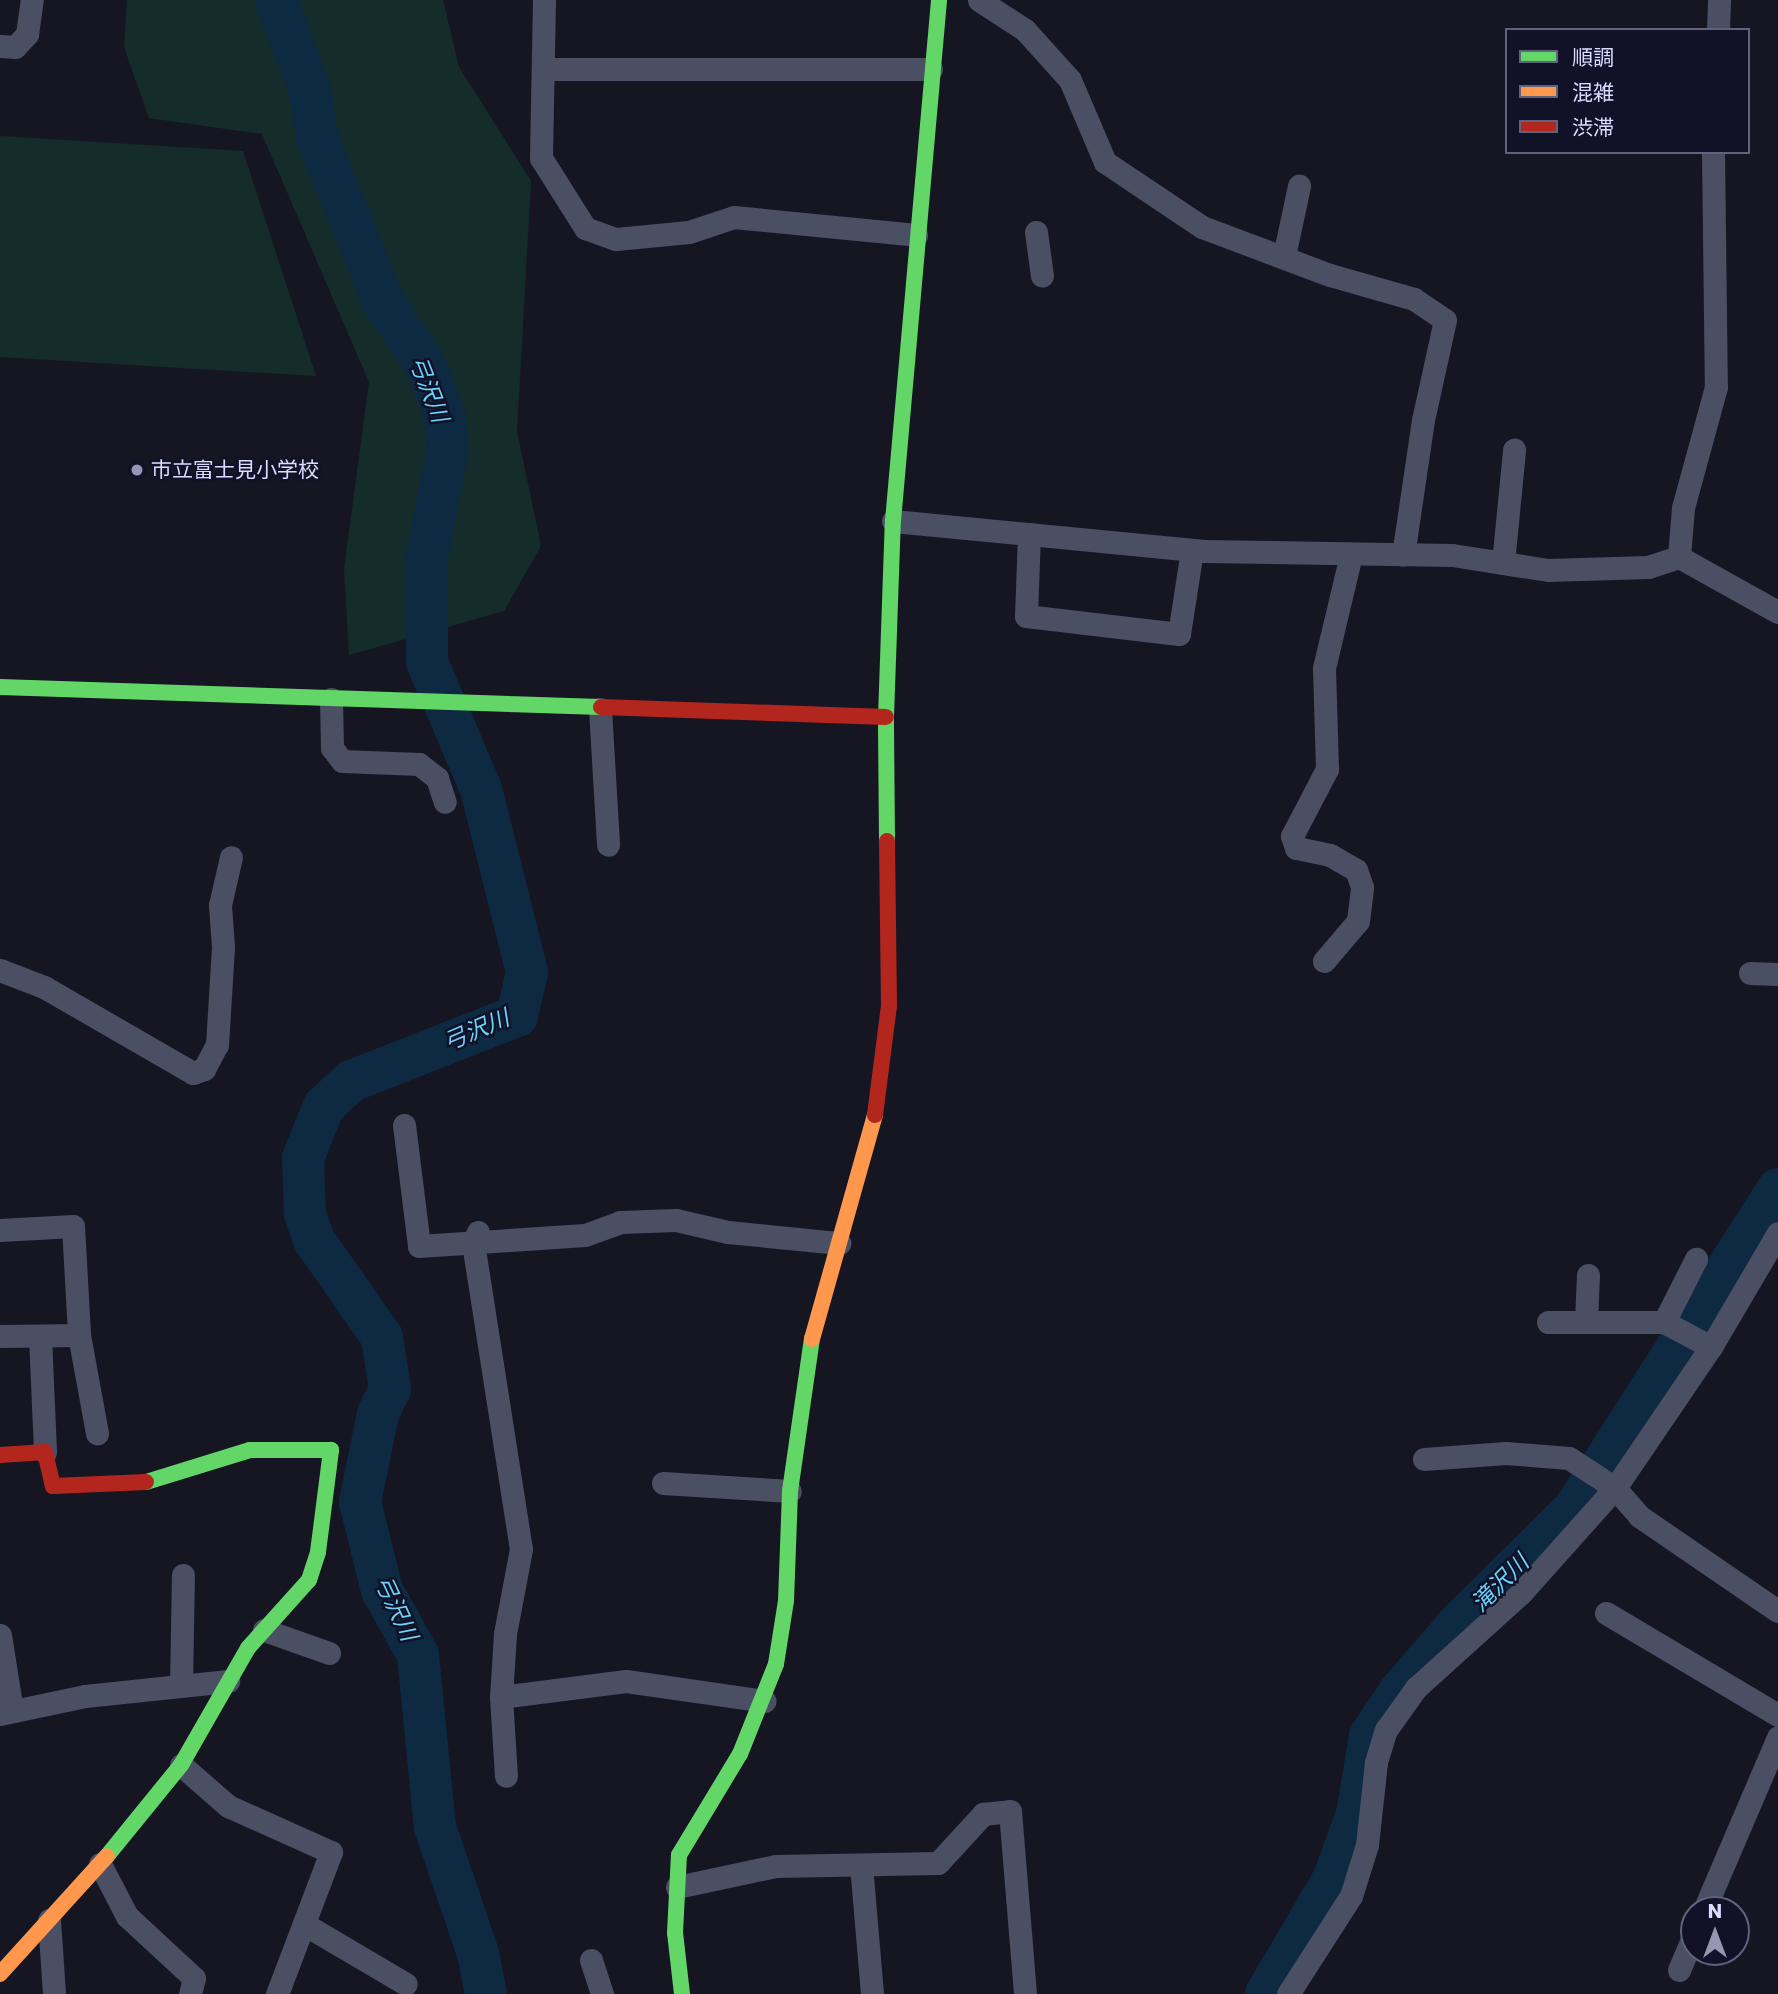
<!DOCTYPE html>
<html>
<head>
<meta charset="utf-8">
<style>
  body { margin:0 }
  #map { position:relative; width:1778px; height:1994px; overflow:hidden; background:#161623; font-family:Poppins,"Noto Sans JP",sans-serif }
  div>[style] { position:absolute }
  .green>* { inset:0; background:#142d2a }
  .water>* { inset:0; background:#0d2a42 }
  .river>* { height:42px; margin:-21px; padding:0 21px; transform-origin:21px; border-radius:21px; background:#0d2a42 }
  .street>* { height:23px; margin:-11.5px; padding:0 11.5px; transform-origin:11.5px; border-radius:11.5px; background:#4b4f63 }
  .fast>* { height:16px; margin:-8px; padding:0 8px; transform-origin:8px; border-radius:8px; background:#63d668 }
  .slow>* { height:16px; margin:-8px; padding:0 8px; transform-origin:8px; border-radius:8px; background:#ff974d }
  .jam>* { height:16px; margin:-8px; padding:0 8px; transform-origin:8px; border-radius:8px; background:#b3261e }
  .dots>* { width:19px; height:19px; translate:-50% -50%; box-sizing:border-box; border:4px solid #111128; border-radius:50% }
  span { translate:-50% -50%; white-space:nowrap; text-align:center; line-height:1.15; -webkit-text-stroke:5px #111128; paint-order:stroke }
  .poi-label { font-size:21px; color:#d9dcfe }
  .left { translate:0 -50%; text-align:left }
  .water-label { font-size:23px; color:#6ad3fa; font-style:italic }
  .legend { position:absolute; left:1505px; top:28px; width:245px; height:126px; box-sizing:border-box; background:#111128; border:2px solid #61627e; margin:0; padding:9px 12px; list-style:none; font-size:21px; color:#d9dcfe }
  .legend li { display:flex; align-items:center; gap:14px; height:35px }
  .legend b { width:35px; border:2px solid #61627e }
  .north { position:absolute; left:1680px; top:1896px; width:70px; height:70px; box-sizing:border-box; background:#111128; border:2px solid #61627e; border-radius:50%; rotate:0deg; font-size:19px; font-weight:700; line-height:28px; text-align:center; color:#d9dcfe }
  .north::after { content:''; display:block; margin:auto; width:24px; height:32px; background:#9597b1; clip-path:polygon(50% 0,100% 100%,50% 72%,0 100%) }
</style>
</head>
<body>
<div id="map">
  <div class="green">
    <i style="clip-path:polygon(127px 0,443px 0,459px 67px,531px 181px,517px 431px,541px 546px,504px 611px,349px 655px,344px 569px,369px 382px,262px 134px,149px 118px,124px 47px)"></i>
    <i style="clip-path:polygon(0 136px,243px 151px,316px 376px,0 357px)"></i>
  </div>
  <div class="water">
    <i style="clip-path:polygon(263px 0,293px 0,334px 120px,299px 126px)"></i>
  </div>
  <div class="river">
    <i style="left:276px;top:0;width:96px;rotate:69.3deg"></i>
    <i style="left:310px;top:90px;width:48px;rotate:81.5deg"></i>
    <i style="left:317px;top:137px;width:179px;rotate:68deg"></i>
    <i style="left:384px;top:303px;width:73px;rotate:56.1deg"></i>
    <i style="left:425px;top:364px;width:53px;rotate:68.8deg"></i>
    <i style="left:444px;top:413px;width:36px;rotate:84deg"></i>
    <i style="left:448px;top:449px;width:109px;rotate:101.1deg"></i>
    <i style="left:427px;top:556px;width:106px;rotate:90deg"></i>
    <i style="left:427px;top:662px;width:138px;rotate:67deg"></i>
    <i style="left:481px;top:789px;width:189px;rotate:75.9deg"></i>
    <i style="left:527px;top:972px;width:45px;rotate:102.8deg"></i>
    <i style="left:517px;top:1016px;width:178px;rotate:158.6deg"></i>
    <i style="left:351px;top:1081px;width:37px;rotate:137deg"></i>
    <i style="left:324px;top:1106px;width:56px;rotate:112deg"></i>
    <i style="left:303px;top:1158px;width:56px;rotate:88deg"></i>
    <i style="left:305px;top:1214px;width:28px;rotate:71deg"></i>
    <i style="left:314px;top:1240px;width:118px;rotate:55deg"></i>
    <i style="left:382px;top:1337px;width:53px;rotate:81.3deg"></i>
    <i style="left:390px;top:1389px;width:28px;rotate:116deg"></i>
    <i style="left:378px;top:1414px;width:90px;rotate:101.6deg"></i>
    <i style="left:360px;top:1502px;width:91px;rotate:76deg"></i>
    <i style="left:382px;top:1590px;width:74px;rotate:61deg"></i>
    <i style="left:418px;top:1655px;width:173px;rotate:84.4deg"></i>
    <i style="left:435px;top:1827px;width:133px;rotate:71.2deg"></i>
    <i style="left:478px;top:1953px;width:42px;rotate:79deg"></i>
    <i style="left:1266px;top:1994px;width:132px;rotate:-59.6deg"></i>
    <i style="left:1333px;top:1880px;width:70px;rotate:-70deg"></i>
    <i style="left:1357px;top:1814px;width:79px;rotate:-80.5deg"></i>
    <i style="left:1370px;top:1736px;width:54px;rotate:-56.3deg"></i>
    <i style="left:1400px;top:1691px;width:89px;rotate:-49.1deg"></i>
    <i style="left:1458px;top:1624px;width:163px;rotate:-44.8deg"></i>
    <i style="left:1574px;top:1509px;width:379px;rotate:-57.5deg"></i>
  </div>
  <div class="street">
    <i style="left:544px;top:0;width:158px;rotate:91.1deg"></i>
    <i style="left:541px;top:158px;width:83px;rotate:57.8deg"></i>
    <i style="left:585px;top:228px;width:33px;rotate:20deg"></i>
    <i style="left:616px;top:239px;width:73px;rotate:-5.5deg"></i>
    <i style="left:689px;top:232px;width:47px;rotate:-18.4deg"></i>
    <i style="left:734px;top:217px;width:183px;rotate:5.6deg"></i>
    <i style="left:979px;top:0;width:55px;rotate:33.1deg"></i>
    <i style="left:1025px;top:30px;width:67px;rotate:48deg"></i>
    <i style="left:1070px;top:80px;width:89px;rotate:66.9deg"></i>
    <i style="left:1105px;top:162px;width:117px;rotate:33.8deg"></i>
    <i style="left:1202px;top:227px;width:137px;rotate:20.6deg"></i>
    <i style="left:1330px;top:275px;width:87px;rotate:15.9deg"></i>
    <i style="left:1414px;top:299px;width:37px;rotate:34deg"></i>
    <i style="left:1445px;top:320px;width:102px;rotate:102.4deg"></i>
    <i style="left:1423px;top:420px;width:136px;rotate:98.4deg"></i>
    <i style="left:1718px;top:30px;width:30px;rotate:-88deg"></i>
    <i style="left:0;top:46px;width:15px;rotate:4deg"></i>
    <i style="left:15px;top:47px;width:18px;rotate:-47deg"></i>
    <i style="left:27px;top:34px;width:34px;rotate:-82deg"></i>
    <i style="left:546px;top:69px;width:385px"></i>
    <i style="left:1713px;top:152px;width:235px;rotate:89.3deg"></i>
    <i style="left:1716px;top:387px;width:125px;rotate:105.3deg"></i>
    <i style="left:1683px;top:508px;width:49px;rotate:94.7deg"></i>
    <i style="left:1679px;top:557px;width:113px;rotate:29.1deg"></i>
    <i style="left:1036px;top:232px;width:44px;rotate:82.2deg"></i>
    <i style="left:1284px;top:256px;width:72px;rotate:-77.9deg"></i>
    <i style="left:893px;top:521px;width:310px;rotate:5.5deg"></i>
    <i style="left:1202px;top:551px;width:250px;rotate:0.9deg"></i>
    <i style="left:1452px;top:555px;width:97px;rotate:8.9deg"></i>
    <i style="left:1548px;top:570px;width:100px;rotate:-1.7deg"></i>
    <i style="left:1648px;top:567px;width:33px;rotate:-18deg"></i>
    <i style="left:1029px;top:534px;width:82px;rotate:92.1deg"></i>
    <i style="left:1026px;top:616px;width:154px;rotate:6.7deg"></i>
    <i style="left:1179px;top:634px;width:85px;rotate:-81.2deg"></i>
    <i style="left:1503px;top:563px;width:114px;rotate:-84.4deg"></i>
    <i style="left:331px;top:699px;width:49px;rotate:88.8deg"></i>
    <i style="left:332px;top:748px;width:16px;rotate:52deg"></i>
    <i style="left:342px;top:761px;width:77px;rotate:2.2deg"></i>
    <i style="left:419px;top:764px;width:23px;rotate:38deg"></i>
    <i style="left:437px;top:778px;width:25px;rotate:72deg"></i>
    <i style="left:600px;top:709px;width:136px;rotate:86.6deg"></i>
    <i style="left:1324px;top:961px;width:52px;rotate:-49.6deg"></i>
    <i style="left:1358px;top:921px;width:34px;rotate:-83deg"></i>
    <i style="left:1362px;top:887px;width:18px;rotate:-109deg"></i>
    <i style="left:1356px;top:870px;width:30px;rotate:-150deg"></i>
    <i style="left:1330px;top:855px;width:35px;rotate:-168deg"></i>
    <i style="left:1296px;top:848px;width:13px;rotate:-108deg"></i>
    <i style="left:1292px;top:836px;width:76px;rotate:-62.4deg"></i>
    <i style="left:1327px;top:769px;width:101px;rotate:-91.7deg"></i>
    <i style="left:1324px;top:668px;width:116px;rotate:-76.6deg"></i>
    <i style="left:0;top:970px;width:47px;rotate:21.1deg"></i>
    <i style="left:44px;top:987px;width:172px;rotate:30deg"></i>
    <i style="left:193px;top:1073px;width:12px;rotate:-20deg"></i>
    <i style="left:204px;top:1069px;width:27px;rotate:-62deg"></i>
    <i style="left:217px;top:1045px;width:98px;rotate:-86.5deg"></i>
    <i style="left:223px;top:947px;width:42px;rotate:-94.1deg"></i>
    <i style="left:220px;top:905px;width:49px;rotate:-77.1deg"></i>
    <i style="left:1750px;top:973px;width:28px;rotate:2deg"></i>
    <i style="left:404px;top:1125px;width:122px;rotate:82.9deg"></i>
    <i style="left:419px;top:1246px;width:166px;rotate:-3.8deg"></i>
    <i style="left:585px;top:1235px;width:37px;rotate:-20deg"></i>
    <i style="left:620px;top:1222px;width:56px;rotate:-2deg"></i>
    <i style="left:676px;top:1220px;width:53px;rotate:13deg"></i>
    <i style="left:728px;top:1232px;width:112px;rotate:5.7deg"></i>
    <i style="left:0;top:1230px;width:73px;rotate:-3.1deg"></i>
    <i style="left:73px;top:1226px;width:109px;rotate:86.8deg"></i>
    <i style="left:79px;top:1335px;width:100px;rotate:79.6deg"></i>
    <i style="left:478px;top:1232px;width:12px;rotate:114deg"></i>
    <i style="left:473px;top:1243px;width:310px;rotate:81.1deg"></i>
    <i style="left:521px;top:1549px;width:86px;rotate:100.7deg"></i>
    <i style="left:505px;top:1634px;width:63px;rotate:93.6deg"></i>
    <i style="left:501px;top:1697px;width:79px;rotate:86.4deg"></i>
    <i style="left:1548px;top:1322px;width:116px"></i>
    <i style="left:1664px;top:1322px;width:53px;rotate:28deg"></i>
    <i style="left:1586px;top:1322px;width:47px;rotate:-87.6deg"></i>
    <i style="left:1664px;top:1322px;width:71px;rotate:-63.1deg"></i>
    <i style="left:0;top:1336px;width:79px;rotate:-0.7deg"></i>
    <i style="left:40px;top:1336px;width:116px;rotate:87.5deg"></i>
    <i style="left:1424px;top:1459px;width:82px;rotate:-4.2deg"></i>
    <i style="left:1506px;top:1453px;width:63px;rotate:4.5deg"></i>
    <i style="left:1569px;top:1458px;width:55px;rotate:33.1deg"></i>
    <i style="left:1615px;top:1488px;width:37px;rotate:49deg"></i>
    <i style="left:1639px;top:1516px;width:168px;rotate:34.4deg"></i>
    <i style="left:663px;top:1483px;width:127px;rotate:3.6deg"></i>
    <i style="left:1606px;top:1613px;width:200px;rotate:30.7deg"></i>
    <i style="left:264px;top:1630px;width:69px;rotate:19.5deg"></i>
    <i style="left:0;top:1635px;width:77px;rotate:81deg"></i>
    <i style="left:181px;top:1686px;width:111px;rotate:-89deg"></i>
    <i style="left:501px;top:1697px;width:126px;rotate:-7.3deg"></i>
    <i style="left:626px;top:1681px;width:140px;rotate:8.2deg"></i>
    <i style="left:0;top:1714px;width:87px;rotate:-12deg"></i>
    <i style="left:85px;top:1696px;width:144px;rotate:-6deg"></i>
    <i style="left:181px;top:1765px;width:62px;rotate:41.1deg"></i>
    <i style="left:228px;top:1806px;width:113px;rotate:24.1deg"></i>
    <i style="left:331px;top:1852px;width:152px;rotate:110.8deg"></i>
    <i style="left:100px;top:1864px;width:59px;rotate:62.6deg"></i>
    <i style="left:127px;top:1916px;width:91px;rotate:42.8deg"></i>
    <i style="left:194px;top:1978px;width:16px;rotate:104deg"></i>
    <i style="left:861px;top:1865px;width:129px;rotate:85.1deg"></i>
    <i style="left:677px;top:1887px;width:101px;rotate:-12deg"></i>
    <i style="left:776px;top:1866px;width:162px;rotate:-1.1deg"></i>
    <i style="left:938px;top:1863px;width:67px;rotate:-47.4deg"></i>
    <i style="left:983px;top:1814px;width:27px;rotate:-6deg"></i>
    <i style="left:1010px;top:1811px;width:184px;rotate:85.3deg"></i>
    <i style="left:1704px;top:1910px;width:188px;rotate:-66.8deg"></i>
    <i style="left:49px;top:1920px;width:74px;rotate:86.1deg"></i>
    <i style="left:304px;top:1924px;width:118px;rotate:30.5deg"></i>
    <i style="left:591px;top:1960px;width:36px;rotate:72deg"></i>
    <i style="left:1679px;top:1970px;width:39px;rotate:-67deg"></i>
    <i style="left:1288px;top:1994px;width:117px;rotate:-57.3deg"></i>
    <i style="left:1351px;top:1896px;width:53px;rotate:-72.6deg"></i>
    <i style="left:1367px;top:1845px;width:83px;rotate:-83.8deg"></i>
    <i style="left:1376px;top:1762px;width:34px;rotate:-73deg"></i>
    <i style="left:1386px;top:1730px;width:52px;rotate:-54.5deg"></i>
    <i style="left:1416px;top:1688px;width:142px;rotate:-42.1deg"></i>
    <i style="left:1521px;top:1593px;width:141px;rotate:-48.2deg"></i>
    <i style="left:1615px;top:1488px;width:171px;rotate:-55.8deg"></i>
    <i style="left:1711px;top:1347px;width:132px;rotate:-59.6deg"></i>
  </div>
  <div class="fast">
    <i style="left:0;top:687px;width:601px;rotate:1.91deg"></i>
    <i style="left:887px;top:841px;width:124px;rotate:-90.5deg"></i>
    <i style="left:886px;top:717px;width:196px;rotate:-88deg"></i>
    <i style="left:893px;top:521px;width:523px;rotate:-84.95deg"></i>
    <i style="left:107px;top:1856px;width:117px;rotate:-50.9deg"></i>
    <i style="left:181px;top:1765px;width:135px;rotate:-60.2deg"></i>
    <i style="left:248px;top:1648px;width:91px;rotate:-48.1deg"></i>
    <i style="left:309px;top:1580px;width:29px;rotate:-72deg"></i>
    <i style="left:318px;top:1552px;width:103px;rotate:-82.7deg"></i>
    <i style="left:331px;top:1450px;width:81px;rotate:180deg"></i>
    <i style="left:250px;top:1450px;width:109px;rotate:162.9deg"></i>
    <i style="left:682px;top:1994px;width:61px;rotate:-96.5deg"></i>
    <i style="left:675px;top:1933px;width:78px;rotate:-87.1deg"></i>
    <i style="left:679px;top:1855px;width:118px;rotate:-58.9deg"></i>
    <i style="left:740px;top:1754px;width:97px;rotate:-68.2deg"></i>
    <i style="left:776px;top:1664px;width:64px;rotate:-81deg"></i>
    <i style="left:786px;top:1601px;width:110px;rotate:-87.9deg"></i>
    <i style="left:790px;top:1491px;width:154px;rotate:-81.8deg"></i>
  </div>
  <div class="slow">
    <i style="left:812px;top:1339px;width:233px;rotate:-74.3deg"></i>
    <i style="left:0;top:1974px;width:159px;rotate:-47.8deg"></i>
  </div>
  <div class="jam">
    <i style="left:601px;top:707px;width:285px;rotate:2deg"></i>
    <i style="left:875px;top:1115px;width:110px;rotate:-82.7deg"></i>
    <i style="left:889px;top:1006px;width:165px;rotate:-90.7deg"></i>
    <i style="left:0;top:1455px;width:45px;rotate:-3.8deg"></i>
    <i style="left:45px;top:1452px;width:35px;rotate:77deg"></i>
    <i style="left:53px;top:1486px;width:93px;rotate:-2.5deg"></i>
  </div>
  <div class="dots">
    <i style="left:137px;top:470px;background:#9597b1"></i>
  </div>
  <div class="poi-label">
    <span class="left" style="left:151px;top:470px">市立富士見小学校</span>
  </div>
  <div class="water-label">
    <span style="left:429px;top:389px;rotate:69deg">弓沢川</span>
    <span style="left:476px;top:1030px;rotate:-23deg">弓沢川</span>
    <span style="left:1500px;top:1583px;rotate:-45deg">滝沢川</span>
    <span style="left:396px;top:1608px;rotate:65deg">弓沢川</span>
  </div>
  <ul class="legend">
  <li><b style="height:9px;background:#63d668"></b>順調</li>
  <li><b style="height:9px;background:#ff974d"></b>混雑</li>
  <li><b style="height:9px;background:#b3261e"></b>渋滞</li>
  </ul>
  <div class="north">N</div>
</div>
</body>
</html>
